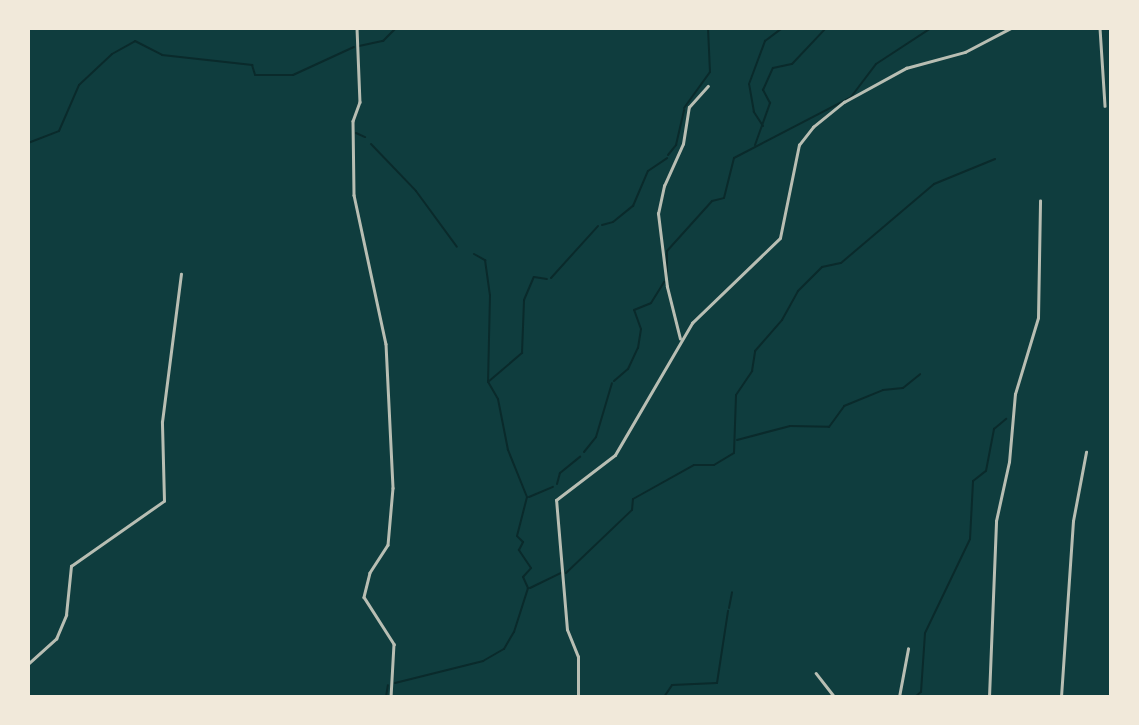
<!DOCTYPE html>
<html>
<head>
<meta charset="utf-8">
<style>
  body { margin:0 }
  #map { position:relative; width:1139px; height:725px; overflow:hidden; background:#0f3d3e; font-family:Helvetica,sans-serif }
  div>[style] { position:absolute }
  .stream>* { height:2px; margin:-1px; padding:0 1px; transform-origin:1px; border-radius:1px; background:#0a2a2b }
  .minor>* { height:2.5px; margin:-1.25px; padding:0 1.25px; transform-origin:1.25px; border-radius:1.25px; background:#b8beb3 }
  span { translate:-50% -50%; white-space:nowrap; text-align:center; line-height:1.15; -webkit-text-stroke:7px #f1e9da; paint-order:stroke }
  .frame { position:absolute; inset:0; border:30px solid #f1e9da; pointer-events:none }
</style>
</head>
<body>
<div id="map">
  <div class="stream">
    <i style="left:359px;top:46px;width:25px;rotate:-12deg"></i>
    <i style="left:383px;top:41px;width:18px;rotate:-45deg"></i>
    <i style="left:684px;top:108px;width:44px;rotate:-54.2deg"></i>
    <i style="left:710px;top:72px;width:44px;rotate:-92.6deg"></i>
    <i style="left:763px;top:126px;width:17px;rotate:-123deg"></i>
    <i style="left:754px;top:112px;width:28px;rotate:-100deg"></i>
    <i style="left:749px;top:84px;width:46px;rotate:-69.6deg"></i>
    <i style="left:765px;top:41px;width:21px;rotate:-37deg"></i>
    <i style="left:356px;top:133px;width:10px;rotate:24deg"></i>
    <i style="left:28px;top:143px;width:33px;rotate:-21deg"></i>
    <i style="left:59px;top:131px;width:50px;rotate:-66.5deg"></i>
    <i style="left:79px;top:85px;width:45px;rotate:-43.2deg"></i>
    <i style="left:112px;top:54px;width:26px;rotate:-29deg"></i>
    <i style="left:135px;top:41px;width:30px;rotate:27deg"></i>
    <i style="left:162px;top:55px;width:91px;rotate:6.3deg"></i>
    <i style="left:252px;top:65px;width:10px;rotate:73deg"></i>
    <i style="left:255px;top:75px;width:38px"></i>
    <i style="left:293px;top:75px;width:67px;rotate:-24.7deg"></i>
    <i style="left:371px;top:144px;width:65px;rotate:46.2deg"></i>
    <i style="left:416px;top:191px;width:69px;rotate:53.8deg"></i>
    <i style="left:755px;top:145px;width:45px;rotate:-70.3deg"></i>
    <i style="left:770px;top:103px;width:15px;rotate:-118deg"></i>
    <i style="left:763px;top:90px;width:24px;rotate:-66deg"></i>
    <i style="left:773px;top:68px;width:19px;rotate:-12deg"></i>
    <i style="left:792px;top:64px;width:50px;rotate:-46.6deg"></i>
    <i style="left:668px;top:155px;width:13px;rotate:-51deg"></i>
    <i style="left:676px;top:145px;width:36px;rotate:-77deg"></i>
    <i style="left:602px;top:225px;width:11px;rotate:-15deg"></i>
    <i style="left:613px;top:222px;width:26px;rotate:-39deg"></i>
    <i style="left:633px;top:206px;width:38px;rotate:-67deg"></i>
    <i style="left:648px;top:171px;width:23px;rotate:-34deg"></i>
    <i style="left:474px;top:254px;width:13px;rotate:29deg"></i>
    <i style="left:485px;top:260px;width:35px;rotate:82deg"></i>
    <i style="left:490px;top:295px;width:87px;rotate:91.3deg"></i>
    <i style="left:667px;top:276px;width:25px;rotate:-90deg"></i>
    <i style="left:667px;top:251px;width:67px;rotate:-48deg"></i>
    <i style="left:712px;top:201px;width:12px;rotate:-14deg"></i>
    <i style="left:724px;top:198px;width:41px;rotate:-76deg"></i>
    <i style="left:734px;top:158px;width:132px;rotate:-27.5deg"></i>
    <i style="left:851px;top:97px;width:41px;rotate:-52.9deg"></i>
    <i style="left:876px;top:64px;width:66px;rotate:-33.2deg"></i>
    <i style="left:551px;top:278px;width:70px;rotate:-47.9deg"></i>
    <i style="left:614px;top:381px;width:18px;rotate:-41deg"></i>
    <i style="left:628px;top:369px;width:23px;rotate:-65deg"></i>
    <i style="left:638px;top:348px;width:19px;rotate:-81deg"></i>
    <i style="left:641px;top:329px;width:20px;rotate:-110deg"></i>
    <i style="left:634px;top:310px;width:18px;rotate:-22deg"></i>
    <i style="left:651px;top:303px;width:25px;rotate:-58deg"></i>
    <i style="left:737px;top:440px;width:55px;rotate:-14.8deg"></i>
    <i style="left:790px;top:426px;width:39px;rotate:1deg"></i>
    <i style="left:829px;top:427px;width:26px;rotate:-54deg"></i>
    <i style="left:844px;top:406px;width:42px;rotate:-22.3deg"></i>
    <i style="left:883px;top:390px;width:20px;rotate:-6deg"></i>
    <i style="left:903px;top:388px;width:22px;rotate:-39deg"></i>
    <i style="left:584px;top:452px;width:19px;rotate:-51deg"></i>
    <i style="left:596px;top:437px;width:56px;rotate:-73.5deg"></i>
    <i style="left:557px;top:484px;width:11px;rotate:-75deg"></i>
    <i style="left:560px;top:473px;width:26px;rotate:-39deg"></i>
    <i style="left:529px;top:497px;width:26px;rotate:-23deg"></i>
    <i style="left:566px;top:573px;width:91px;rotate:-43.7deg"></i>
    <i style="left:632px;top:510px;width:11px;rotate:-85deg"></i>
    <i style="left:633px;top:499px;width:70px;rotate:-29.1deg"></i>
    <i style="left:694px;top:465px;width:20px"></i>
    <i style="left:714px;top:465px;width:23px;rotate:-31deg"></i>
    <i style="left:734px;top:453px;width:58px;rotate:-88deg"></i>
    <i style="left:736px;top:395px;width:29px;rotate:-56deg"></i>
    <i style="left:752px;top:371px;width:20px;rotate:-81deg"></i>
    <i style="left:755px;top:351px;width:41px;rotate:-48.9deg"></i>
    <i style="left:782px;top:320px;width:33px;rotate:-61deg"></i>
    <i style="left:798px;top:291px;width:34px;rotate:-45deg"></i>
    <i style="left:822px;top:267px;width:19px;rotate:-12deg"></i>
    <i style="left:841px;top:263px;width:122px;rotate:-40.3deg"></i>
    <i style="left:934px;top:184px;width:66px;rotate:-22.3deg"></i>
    <i style="left:530px;top:588px;width:34px;rotate:-26deg"></i>
    <i style="left:729px;top:608px;width:16px;rotate:-79deg"></i>
    <i style="left:395px;top:683px;width:91px;rotate:-14deg"></i>
    <i style="left:483px;top:661px;width:24px;rotate:-30deg"></i>
    <i style="left:504px;top:649px;width:20px;rotate:-60deg"></i>
    <i style="left:514px;top:632px;width:46px;rotate:-72.3deg"></i>
    <i style="left:528px;top:588px;width:12px;rotate:-114deg"></i>
    <i style="left:523px;top:577px;width:12px;rotate:-48deg"></i>
    <i style="left:531px;top:568px;width:22px;rotate:-124deg"></i>
    <i style="left:519px;top:550px;width:9px;rotate:-63deg"></i>
    <i style="left:523px;top:542px;width:8px;rotate:-135deg"></i>
    <i style="left:517px;top:536px;width:40px;rotate:-75.6deg"></i>
    <i style="left:527px;top:497px;width:51px;rotate:-112deg"></i>
    <i style="left:508px;top:450px;width:52px;rotate:-101.1deg"></i>
    <i style="left:498px;top:399px;width:20px;rotate:-120deg"></i>
    <i style="left:488px;top:382px;width:45px;rotate:-40.5deg"></i>
    <i style="left:522px;top:353px;width:53px;rotate:-87.8deg"></i>
    <i style="left:524px;top:300px;width:25px;rotate:-67deg"></i>
    <i style="left:534px;top:277px;width:13px;rotate:9deg"></i>
    <i style="left:386px;top:697px;width:12px;rotate:-81deg"></i>
    <i style="left:664px;top:697px;width:14px;rotate:-56deg"></i>
    <i style="left:672px;top:685px;width:45px;rotate:-2.5deg"></i>
    <i style="left:717px;top:683px;width:73px;rotate:-81.3deg"></i>
    <i style="left:915px;top:697px;width:8px;rotate:-40deg"></i>
    <i style="left:921px;top:692px;width:59px;rotate:-86.1deg"></i>
    <i style="left:925px;top:633px;width:104px;rotate:-64.4deg"></i>
    <i style="left:970px;top:539px;width:58px;rotate:-87deg"></i>
    <i style="left:973px;top:481px;width:16px;rotate:-38deg"></i>
    <i style="left:986px;top:471px;width:43px;rotate:-79.2deg"></i>
    <i style="left:994px;top:429px;width:16px;rotate:-40deg"></i>
  </div>
  <div class="minor">
    <i style="left:357px;top:28px;width:74px;rotate:87.7deg"></i>
    <i style="left:360px;top:102px;width:20px;rotate:110deg"></i>
    <i style="left:353px;top:121px;width:74px;rotate:89.2deg"></i>
    <i style="left:354px;top:195px;width:152px;rotate:77.9deg"></i>
    <i style="left:386px;top:344px;width:144px;rotate:87.2deg"></i>
    <i style="left:393px;top:488px;width:57px;rotate:95deg"></i>
    <i style="left:388px;top:545px;width:33px;rotate:123deg"></i>
    <i style="left:370px;top:573px;width:25px;rotate:104deg"></i>
    <i style="left:364px;top:597px;width:56px;rotate:57.4deg"></i>
    <i style="left:394px;top:644px;width:53px;rotate:93.2deg"></i>
    <i style="left:1100px;top:28px;width:78px;rotate:86.3deg"></i>
    <i style="left:680px;top:339px;width:54px;rotate:-104deg"></i>
    <i style="left:667px;top:287px;width:74px;rotate:-97deg"></i>
    <i style="left:658px;top:214px;width:29px;rotate:-78deg"></i>
    <i style="left:664px;top:186px;width:46px;rotate:-65.7deg"></i>
    <i style="left:683px;top:144px;width:37px;rotate:-81deg"></i>
    <i style="left:689px;top:107px;width:28px;rotate:-48deg"></i>
    <i style="left:28px;top:664px;width:38px;rotate:-42deg"></i>
    <i style="left:56px;top:639px;width:26px;rotate:-67deg"></i>
    <i style="left:66px;top:615px;width:49px;rotate:-84.2deg"></i>
    <i style="left:71px;top:566px;width:113px;rotate:-35deg"></i>
    <i style="left:164px;top:501px;width:79px;rotate:-91.5deg"></i>
    <i style="left:162px;top:422px;width:149px;rotate:-82.7deg"></i>
    <i style="left:816px;top:673px;width:31px;rotate:52deg"></i>
    <i style="left:578px;top:697px;width:40px;rotate:-90deg"></i>
    <i style="left:578px;top:657px;width:29px;rotate:-112deg"></i>
    <i style="left:567px;top:630px;width:130px;rotate:-94.8deg"></i>
    <i style="left:556px;top:500px;width:74px;rotate:-37.3deg"></i>
    <i style="left:615px;top:455px;width:153px;rotate:-59.7deg"></i>
    <i style="left:692px;top:323px;width:122px;rotate:-44deg"></i>
    <i style="left:780px;top:238px;width:95px;rotate:-78.5deg"></i>
    <i style="left:799px;top:145px;width:23px;rotate:-52deg"></i>
    <i style="left:813px;top:127px;width:40px;rotate:-39deg"></i>
    <i style="left:844px;top:102px;width:71px;rotate:-28.7deg"></i>
    <i style="left:906px;top:68px;width:61px;rotate:-15.2deg"></i>
    <i style="left:965px;top:52px;width:52px;rotate:-27.6deg"></i>
    <i style="left:899px;top:697px;width:49px;rotate:-79.4deg"></i>
    <i style="left:989px;top:697px;width:176px;rotate:-87.7deg"></i>
    <i style="left:996px;top:521px;width:60px;rotate:-77.6deg"></i>
    <i style="left:1009px;top:462px;width:68px;rotate:-85deg"></i>
    <i style="left:1015px;top:394px;width:79px;rotate:-73.2deg"></i>
    <i style="left:1038px;top:318px;width:117px;rotate:-89deg"></i>
    <i style="left:1061px;top:697px;width:176px;rotate:-86.1deg"></i>
    <i style="left:1073px;top:521px;width:70px;rotate:-79.3deg"></i>
  </div>
  <div class="frame"></div>
</div>
</body>
</html>
